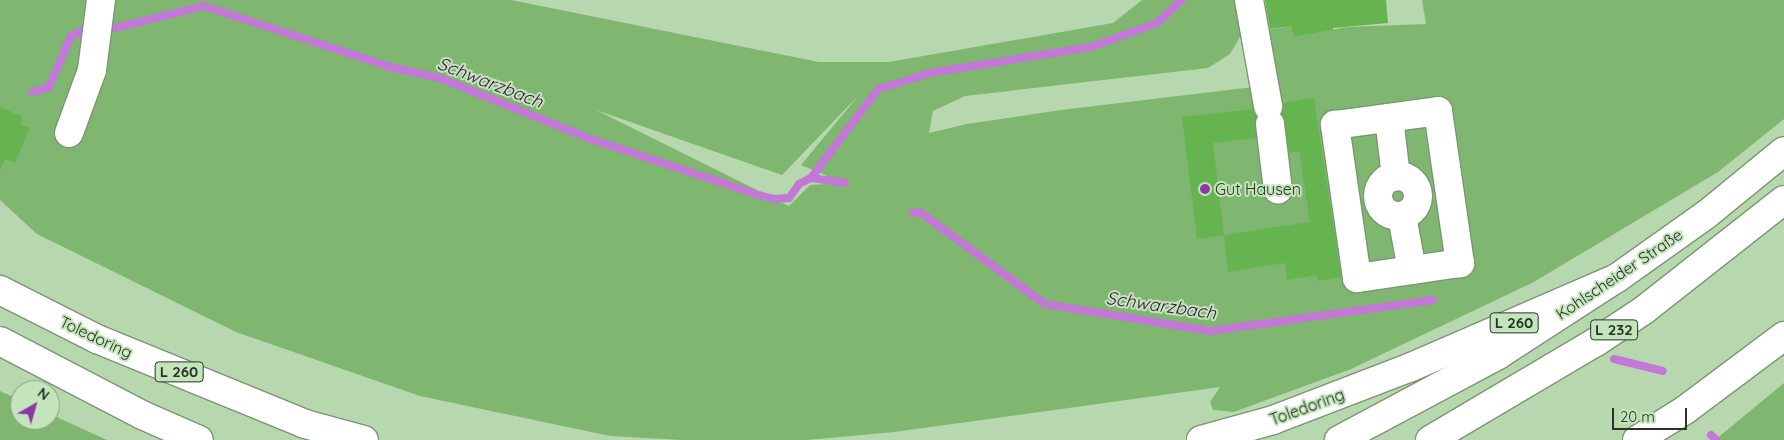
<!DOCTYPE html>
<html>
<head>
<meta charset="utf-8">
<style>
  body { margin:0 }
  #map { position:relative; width:1784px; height:440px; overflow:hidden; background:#b7d7af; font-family:Quicksand,sans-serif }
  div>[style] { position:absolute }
  .green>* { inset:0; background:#7fb670 }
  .stream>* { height:8px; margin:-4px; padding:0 4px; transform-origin:4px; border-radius:4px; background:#c377d6 }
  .building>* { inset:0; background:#66b450 }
  .roads { filter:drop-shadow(1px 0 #799671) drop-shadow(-1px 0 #799671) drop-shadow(0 1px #799671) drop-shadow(0 -1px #799671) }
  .minor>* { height:28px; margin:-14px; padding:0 14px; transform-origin:14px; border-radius:14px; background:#fff }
  .minor>.ring { margin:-14px; padding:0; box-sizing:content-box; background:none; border:28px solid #fff; border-radius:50% }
  .major>* { height:28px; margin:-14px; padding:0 14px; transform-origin:14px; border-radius:14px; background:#fff }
  .highway>* { height:28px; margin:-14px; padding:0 14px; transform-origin:14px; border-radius:14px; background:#fff }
  .dots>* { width:14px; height:14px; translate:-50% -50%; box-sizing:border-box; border:2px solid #c4e4bc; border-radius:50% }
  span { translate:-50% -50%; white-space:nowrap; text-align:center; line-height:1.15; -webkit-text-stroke:4px #c4e4bc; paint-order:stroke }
  .shield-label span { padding:1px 4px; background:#c4e4bc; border:1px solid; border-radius:4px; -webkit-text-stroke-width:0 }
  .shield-label { font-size:15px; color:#283425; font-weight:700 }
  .poi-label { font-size:16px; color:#283425 }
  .left { translate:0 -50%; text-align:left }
  .street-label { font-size:16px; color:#283425 }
  .water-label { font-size:18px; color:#3f0e4a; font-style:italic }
  .north { position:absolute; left:10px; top:380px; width:50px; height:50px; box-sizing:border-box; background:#c4e4bc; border:1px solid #869e80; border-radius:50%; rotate:38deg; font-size:14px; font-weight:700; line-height:20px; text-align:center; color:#283425 }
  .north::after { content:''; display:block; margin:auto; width:18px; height:22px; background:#8f38a5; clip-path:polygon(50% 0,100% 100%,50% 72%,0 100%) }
  .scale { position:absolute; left:1612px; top:408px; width:75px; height:22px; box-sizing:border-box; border:2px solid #283425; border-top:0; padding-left:6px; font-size:15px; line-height:18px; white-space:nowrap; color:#283425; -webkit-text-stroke:4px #c4e4bc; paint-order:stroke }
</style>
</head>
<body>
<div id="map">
  <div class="green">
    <i style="clip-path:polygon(evenodd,0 0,511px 0,819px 62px,889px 62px,1113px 23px,1142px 0,1237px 0,1241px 35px,1230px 54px,1208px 68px,965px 96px,933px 111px,929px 133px,967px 124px,1061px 110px,1270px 85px,1262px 31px,1291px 26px,1293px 37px,1347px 27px,1426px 24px,1422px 0,1784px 0,1784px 119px,1718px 172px,1532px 283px,1351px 369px,1234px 412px,1213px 410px,1210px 402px,1220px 387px,894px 432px,807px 440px,683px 440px,610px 436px,420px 396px,236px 332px,37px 234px,0 200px,0 0,858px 96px,801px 165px,844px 183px,810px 185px,789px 206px,596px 110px,782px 175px,858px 96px)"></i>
    <i style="clip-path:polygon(1784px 383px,1784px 440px,1715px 440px)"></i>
    <i style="clip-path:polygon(0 391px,20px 400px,20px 420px,50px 420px,50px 414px,107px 440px,0 440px)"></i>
  </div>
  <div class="stream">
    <i style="left:115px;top:28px;width:92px;rotate:-13.9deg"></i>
    <i style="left:204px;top:6px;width:200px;rotate:18.1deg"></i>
    <i style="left:394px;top:68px;width:47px;rotate:12.3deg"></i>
    <i style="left:440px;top:78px;width:157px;rotate:22.1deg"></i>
    <i style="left:585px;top:137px;width:179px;rotate:18.5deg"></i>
    <i style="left:755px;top:194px;width:20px;rotate:15deg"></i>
    <i style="left:774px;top:199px;width:15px;rotate:-4deg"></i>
    <i style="left:789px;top:198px;width:17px;rotate:-54deg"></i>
    <i style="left:799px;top:184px;width:13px;rotate:-27deg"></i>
    <i style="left:811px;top:178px;width:34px;rotate:8deg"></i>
    <i style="left:32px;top:92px;width:18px;rotate:-16deg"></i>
    <i style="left:49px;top:87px;width:56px;rotate:-66.7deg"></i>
    <i style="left:71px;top:36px;width:17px;rotate:-25deg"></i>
    <i style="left:811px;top:178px;width:111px;rotate:-53deg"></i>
    <i style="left:878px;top:89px;width:54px;rotate:-17.1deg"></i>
    <i style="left:930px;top:73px;width:163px;rotate:-9.2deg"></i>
    <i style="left:1091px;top:47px;width:70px;rotate:-20deg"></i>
    <i style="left:1157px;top:23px;width:34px;rotate:-43deg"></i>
    <i style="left:913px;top:213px;width:7px;rotate:-8deg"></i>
    <i style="left:920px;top:212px;width:155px;rotate:36.4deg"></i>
    <i style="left:1045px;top:304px;width:167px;rotate:9.3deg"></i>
    <i style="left:1210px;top:331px;width:225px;rotate:-7.9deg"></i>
    <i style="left:1614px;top:359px;width:50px;rotate:13.8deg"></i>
    <i style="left:1711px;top:435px;width:7px;rotate:45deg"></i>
  </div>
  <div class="building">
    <i style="clip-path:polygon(1265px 0,1386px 0,1388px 23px,1333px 28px,1333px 30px,1293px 37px,1291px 26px,1270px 29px)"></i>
    <i style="clip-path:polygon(1314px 98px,1341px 277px,1318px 281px,1317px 275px,1287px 280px,1285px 263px,1228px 272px,1224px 235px,1310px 222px,1299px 151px,1289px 153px,1281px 114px,1283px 103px)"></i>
    <i style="clip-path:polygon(0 107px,23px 117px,20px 124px,30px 128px,15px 163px,5px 159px,0 171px)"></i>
    <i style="clip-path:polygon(1253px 109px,1257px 117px,1256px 138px,1213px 143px,1224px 235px,1197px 239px,1182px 117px)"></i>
  </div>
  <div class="roads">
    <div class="minor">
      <i style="left:1249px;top:0;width:108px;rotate:79.8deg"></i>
      <i style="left:1438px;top:111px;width:154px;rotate:81.8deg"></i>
      <i style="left:1460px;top:263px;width:104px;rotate:171.7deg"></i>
      <i style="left:1357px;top:278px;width:155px;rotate:-98.2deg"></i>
      <i style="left:1335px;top:125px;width:104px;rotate:-7.7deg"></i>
      <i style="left:1389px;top:118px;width:59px;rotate:83.2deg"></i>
      <i style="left:1270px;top:124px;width:66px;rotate:83.1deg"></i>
      <i style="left:69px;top:133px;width:67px;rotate:-69.9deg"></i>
      <i style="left:92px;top:70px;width:71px;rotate:-82.7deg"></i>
      <i class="ring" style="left:1378px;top:176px;width:12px;height:12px"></i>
      <i style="left:1402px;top:216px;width:55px;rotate:79.5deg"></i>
    </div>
    <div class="major">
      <i style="left:1339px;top:440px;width:180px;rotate:-28.1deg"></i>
      <i style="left:1498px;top:355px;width:142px;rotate:-32.9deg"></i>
      <i style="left:1617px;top:278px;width:110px;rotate:-35.4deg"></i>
      <i style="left:1707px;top:214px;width:99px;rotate:-39.3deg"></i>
      <i style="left:1430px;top:440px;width:193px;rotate:-30.6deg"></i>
      <i style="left:1596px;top:342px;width:58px;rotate:-33.7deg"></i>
      <i style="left:1644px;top:310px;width:178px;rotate:-38.2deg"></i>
    </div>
    <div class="highway">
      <i style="left:0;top:290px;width:109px;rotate:26.8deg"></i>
      <i style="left:97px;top:339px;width:225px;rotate:22.2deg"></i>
      <i style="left:305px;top:424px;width:61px;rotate:15.2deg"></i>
      <i style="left:0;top:341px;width:160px;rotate:27.5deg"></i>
      <i style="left:142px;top:415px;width:62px;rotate:23.7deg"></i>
      <i style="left:1201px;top:440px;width:75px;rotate:-15.5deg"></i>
      <i style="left:1273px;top:420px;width:148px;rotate:-21deg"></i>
      <i style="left:1411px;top:367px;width:224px;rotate:-23.4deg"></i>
      <i style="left:1637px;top:440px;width:57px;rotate:-32deg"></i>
      <i style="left:1685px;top:410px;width:124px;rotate:-36.8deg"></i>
    </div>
  </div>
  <div class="dots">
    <i style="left:1205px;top:189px;background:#8f38a5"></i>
  </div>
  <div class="shield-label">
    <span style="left:1514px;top:323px">L 260</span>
    <span style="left:1614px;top:330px">L 232</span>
    <span style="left:179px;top:372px">L 260</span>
  </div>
  <div class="poi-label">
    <span class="left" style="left:1215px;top:189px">Gut Hausen</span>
  </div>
  <div class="street-label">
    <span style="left:1619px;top:274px;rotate:-34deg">Kohlscheider Straße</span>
    <span style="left:96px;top:337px;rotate:25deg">Toledoring</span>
    <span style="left:1307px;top:407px;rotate:-20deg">Toledoring</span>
  </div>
  <div class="water-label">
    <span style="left:490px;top:83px;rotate:21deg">Schwarzbach</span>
    <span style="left:1161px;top:306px;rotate:8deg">Schwarzbach</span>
  </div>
  <div class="north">N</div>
  <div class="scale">20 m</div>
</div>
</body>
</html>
